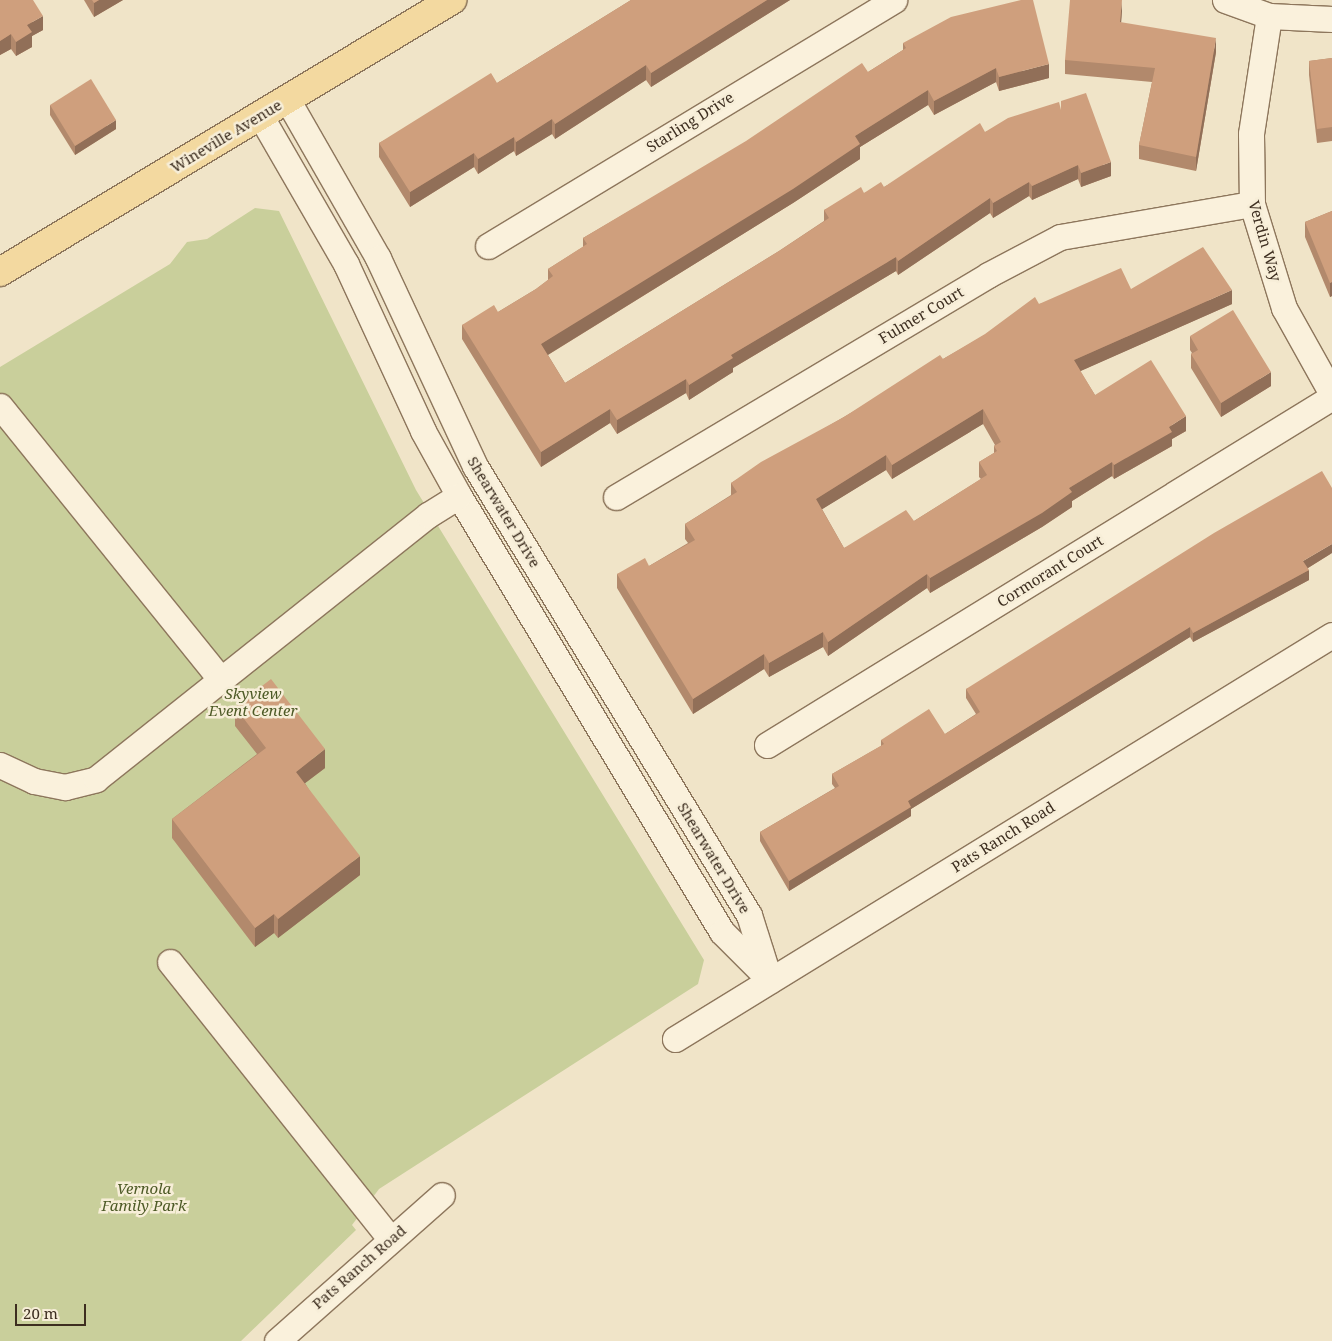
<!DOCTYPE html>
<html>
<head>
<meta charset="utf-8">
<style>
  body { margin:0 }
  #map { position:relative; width:1332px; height:1341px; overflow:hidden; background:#f0e4c8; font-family:"Noto Serif",serif }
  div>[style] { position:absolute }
  .green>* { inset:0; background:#c9cf9b }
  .roads { filter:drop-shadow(1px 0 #8d765c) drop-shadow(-1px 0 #8d765c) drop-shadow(0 1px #8d765c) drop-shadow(0 -1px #8d765c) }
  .minor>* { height:25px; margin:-12.5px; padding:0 12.5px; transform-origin:12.5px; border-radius:12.5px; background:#faf1dc }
  .major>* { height:28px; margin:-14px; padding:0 14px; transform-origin:14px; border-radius:14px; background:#f3d9a0 }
  .wall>* { inset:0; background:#b2896c }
  .shaded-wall>* { inset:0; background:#916f58 }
  .building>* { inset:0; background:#cf9f7d }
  span { translate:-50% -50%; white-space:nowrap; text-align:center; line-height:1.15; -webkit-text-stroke:5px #f7eed8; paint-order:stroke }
  .street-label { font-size:15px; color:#3d2e20 }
  .park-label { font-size:15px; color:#4d5a26; font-style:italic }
  .scale { position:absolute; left:15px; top:1304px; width:71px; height:22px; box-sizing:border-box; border:2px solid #3d2e20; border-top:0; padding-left:6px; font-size:15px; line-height:18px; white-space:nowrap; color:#3d2e20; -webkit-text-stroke:4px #f7eed8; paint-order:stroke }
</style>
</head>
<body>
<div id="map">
  <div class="green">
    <i style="clip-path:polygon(255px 208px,279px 211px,416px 490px,704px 960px,698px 984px,379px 1189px,352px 1225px,356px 1230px,241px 1341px,0 1341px,0 367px,170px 264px,187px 242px,207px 239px)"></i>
  </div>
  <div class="roads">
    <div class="minor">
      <i style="left:1225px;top:0;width:47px;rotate:20deg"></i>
      <i style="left:1269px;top:16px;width:63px;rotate:2.7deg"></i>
      <i style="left:1269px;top:16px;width:119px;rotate:98.7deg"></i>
      <i style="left:1251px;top:134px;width:70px;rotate:89.2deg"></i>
      <i style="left:1252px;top:204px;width:109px;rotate:72.9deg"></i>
      <i style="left:1284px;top:308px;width:98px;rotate:60.8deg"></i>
      <i style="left:287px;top:99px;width:183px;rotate:60.2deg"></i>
      <i style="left:378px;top:258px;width:230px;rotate:65deg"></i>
      <i style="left:475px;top:466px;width:526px;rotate:58.61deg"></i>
      <i style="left:749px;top:915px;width:63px;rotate:72.4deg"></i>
      <i style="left:260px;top:115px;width:172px;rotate:60deg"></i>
      <i style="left:346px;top:264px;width:184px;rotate:65.2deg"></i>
      <i style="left:423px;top:431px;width:74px;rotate:61deg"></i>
      <i style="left:459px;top:496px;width:509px;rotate:58.9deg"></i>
      <i style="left:722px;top:932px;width:68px;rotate:45deg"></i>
      <i style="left:488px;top:246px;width:475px;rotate:-31.2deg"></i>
      <i style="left:0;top:406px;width:352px;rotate:51.1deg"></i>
      <i style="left:616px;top:497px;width:433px;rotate:-30.8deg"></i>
      <i style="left:988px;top:275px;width:81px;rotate:-27.8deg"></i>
      <i style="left:1060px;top:237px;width:195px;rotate:-9.8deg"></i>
      <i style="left:767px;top:745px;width:664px;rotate:-31.63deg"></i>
      <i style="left:0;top:765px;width:38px;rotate:25deg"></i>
      <i style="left:34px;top:781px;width:32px;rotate:11deg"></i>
      <i style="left:65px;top:787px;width:32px;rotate:-14deg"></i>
      <i style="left:96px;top:779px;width:424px;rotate:-38.5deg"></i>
      <i style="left:428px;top:515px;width:36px;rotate:-32deg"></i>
      <i style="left:170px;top:962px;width:354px;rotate:51.5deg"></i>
      <i style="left:675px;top:1039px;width:771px;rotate:-31.59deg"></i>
      <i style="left:277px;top:1341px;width:220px;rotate:-41.5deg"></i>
    </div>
    <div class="major">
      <i style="left:0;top:272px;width:528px;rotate:-31.04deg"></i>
    </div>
  </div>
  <div class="wall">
    <i style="clip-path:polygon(0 0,43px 30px,32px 36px,32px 47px,16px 56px,11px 49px,0 55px)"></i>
    <i style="clip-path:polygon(84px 0,123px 0,94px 17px)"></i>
    <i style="clip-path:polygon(631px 0,790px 0,651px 87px,646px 80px,555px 139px,552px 134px,516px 156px,514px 151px,478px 174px,474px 167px,410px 207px,379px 157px,379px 143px,497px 83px)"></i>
    <i style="clip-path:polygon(1122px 10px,1121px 23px,1216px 52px,1196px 171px,1139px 159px,1139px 145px,1152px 82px,1065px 74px,1065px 60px)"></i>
    <i style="clip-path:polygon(903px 43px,1049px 78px,999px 91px,996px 82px,934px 115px,928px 105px,860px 147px,860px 159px,793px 203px,548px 355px,565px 383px,779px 251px,824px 221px,824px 210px,864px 193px,884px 187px,985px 132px,1061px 110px,1111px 176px,1081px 187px,1078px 179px,1032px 200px,1029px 196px,993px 218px,990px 213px,898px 275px,896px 271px,733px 368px,733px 372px,689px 400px,686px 393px,617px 434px,610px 423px,541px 467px,462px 339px,462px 325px,498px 312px,536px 289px,548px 280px,548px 269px,583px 247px,583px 238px,868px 72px,903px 50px)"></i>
    <i style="clip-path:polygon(1332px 58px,1332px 141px,1317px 143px,1309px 75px,1309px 61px)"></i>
    <i style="clip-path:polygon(50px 105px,116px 129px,75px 155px,50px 115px)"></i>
    <i style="clip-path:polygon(1332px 211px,1332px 296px,1330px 297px,1305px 237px,1305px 222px)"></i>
    <i style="clip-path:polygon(evenodd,1131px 289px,1232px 304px,1080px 371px,1095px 395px,1186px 431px,1172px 439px,1172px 446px,1114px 479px,1112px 476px,1072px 501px,1072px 507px,1042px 527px,930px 593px,927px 588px,828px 656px,823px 647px,769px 677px,764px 669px,693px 714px,617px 588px,617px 574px,649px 566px,688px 543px,685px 539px,685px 524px,731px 495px,731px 483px,943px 359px,1039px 304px,1131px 289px,983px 424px,995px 445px,994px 446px,994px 453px,979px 462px,979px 477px,981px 479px,914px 521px,844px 548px,822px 509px,886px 470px,892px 479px,983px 424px)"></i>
    <i style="clip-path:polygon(1190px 336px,1271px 386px,1221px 417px,1191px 368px,1191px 354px,1192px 353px,1190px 350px)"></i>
    <i style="clip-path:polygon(1332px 553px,1308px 568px,1309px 580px,1193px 642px,1190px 637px,911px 809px,911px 816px,789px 891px,760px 841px,760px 832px,835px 788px,832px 784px,832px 774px,881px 746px,881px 740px,945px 734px,976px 714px,966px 698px,966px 689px)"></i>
    <i style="clip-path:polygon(235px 707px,325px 768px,305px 783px,360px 875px,278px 938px,274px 933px,255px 947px,172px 838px,172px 819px,257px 754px,235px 726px)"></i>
  </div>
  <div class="shaded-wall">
    <i style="clip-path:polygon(99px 0,123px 0,94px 17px,94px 3px)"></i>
    <i style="clip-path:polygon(767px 0,790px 0,651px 87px,651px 73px)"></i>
    <i style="clip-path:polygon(1122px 0,1122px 10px,1120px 37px,1120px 22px)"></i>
    <i style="clip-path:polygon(43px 16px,43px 30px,32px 36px,32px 47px,16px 56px,16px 42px,27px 25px)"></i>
    <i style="clip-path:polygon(11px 34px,11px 49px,0 55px,0 41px)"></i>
    <i style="clip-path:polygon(1216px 38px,1216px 52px,1196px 171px,1196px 157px)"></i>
    <i style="clip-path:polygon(1049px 64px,1049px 78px,999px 91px,999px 77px)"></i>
    <i style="clip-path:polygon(646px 65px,646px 80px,555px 139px,555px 124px)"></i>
    <i style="clip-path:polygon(996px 68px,996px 82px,934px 115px,934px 101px)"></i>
    <i style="clip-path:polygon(928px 90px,928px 105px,860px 147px,860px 159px,793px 203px,541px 359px,541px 344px,855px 136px)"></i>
    <i style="clip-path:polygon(552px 119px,552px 134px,516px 156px,516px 142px)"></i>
    <i style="clip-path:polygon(116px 120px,116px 129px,75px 155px,75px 146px)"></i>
    <i style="clip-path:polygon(514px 137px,514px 151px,478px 174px,478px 159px)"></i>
    <i style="clip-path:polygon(474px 153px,474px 167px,410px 207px,410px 192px)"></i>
    <i style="clip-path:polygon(1111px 162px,1111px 176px,1081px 187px,1081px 173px)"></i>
    <i style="clip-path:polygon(1078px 165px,1078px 179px,1032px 200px,1032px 186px)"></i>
    <i style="clip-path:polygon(1029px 182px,1029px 196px,993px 218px,993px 203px)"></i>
    <i style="clip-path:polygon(990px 198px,990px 213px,898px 275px,898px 261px)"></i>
    <i style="clip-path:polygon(896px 257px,896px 271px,733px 368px,733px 372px,689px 400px,689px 385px,731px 355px)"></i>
    <i style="clip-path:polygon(1332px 282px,1332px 296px,1330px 297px,1330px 283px)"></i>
    <i style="clip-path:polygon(1232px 290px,1232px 304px,1074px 374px,1074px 360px)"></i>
    <i style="clip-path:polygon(1271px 372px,1271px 386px,1221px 417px,1221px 403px)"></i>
    <i style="clip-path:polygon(686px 379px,686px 393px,617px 434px,617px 420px)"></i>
    <i style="clip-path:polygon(610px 409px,610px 423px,541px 467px,541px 452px)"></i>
    <i style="clip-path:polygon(983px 409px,983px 424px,892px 479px,892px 465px)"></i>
    <i style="clip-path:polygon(1186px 416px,1186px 431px,1172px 439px,1172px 446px,1114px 479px,1114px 465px,1169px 427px)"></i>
    <i style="clip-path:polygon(886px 455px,886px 470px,816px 513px,816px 499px)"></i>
    <i style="clip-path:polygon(1112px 462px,1112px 476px,1072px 501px,1072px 507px,1042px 527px,930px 593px,930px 578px,1069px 488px)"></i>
    <i style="clip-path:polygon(1332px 544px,1332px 553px,1303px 571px,1303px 561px)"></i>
    <i style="clip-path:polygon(1309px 570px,1309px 580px,1193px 642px,1193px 633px)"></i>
    <i style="clip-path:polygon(927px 574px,927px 588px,828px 656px,828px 642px)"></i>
    <i style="clip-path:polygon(1190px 627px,1190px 637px,911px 809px,911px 816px,789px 891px,789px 881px,908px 801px)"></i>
    <i style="clip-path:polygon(823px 632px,823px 647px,769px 677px,769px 663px)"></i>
    <i style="clip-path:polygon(764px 654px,764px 669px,693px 714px,693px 699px)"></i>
    <i style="clip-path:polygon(325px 749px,325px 768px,296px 790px,296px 772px)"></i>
    <i style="clip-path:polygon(360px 856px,360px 875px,278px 938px,278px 919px)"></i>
    <i style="clip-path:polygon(274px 914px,274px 933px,255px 947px,255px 928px)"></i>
  </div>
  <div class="building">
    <i style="clip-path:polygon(0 0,33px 0,43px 16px,27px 25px,32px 32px,16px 42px,11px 34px,0 41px)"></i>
    <i style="clip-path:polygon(92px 0,99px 0,94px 3px)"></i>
    <i style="clip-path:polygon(631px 0,767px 0,651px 73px,646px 65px,555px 124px,552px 119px,516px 142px,514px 137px,478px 159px,474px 153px,410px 192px,379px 143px,491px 73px,497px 83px)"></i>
    <i style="clip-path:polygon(1021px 0,1033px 0,1049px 64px,999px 77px,996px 68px,934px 101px,928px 90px,855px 136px,860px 144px,793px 189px,541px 344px,565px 383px,779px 251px,829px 218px,824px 210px,861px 187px,864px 193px,881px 182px,884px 187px,980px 123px,985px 132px,1008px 118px,1059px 102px,1061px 110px,1061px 101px,1086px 93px,1111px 162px,1081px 173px,1078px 165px,1032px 186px,1029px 182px,993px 203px,990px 198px,898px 261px,896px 257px,731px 355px,733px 358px,689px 385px,686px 379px,617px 420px,610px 409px,541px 452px,462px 325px,494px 305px,498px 312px,536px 289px,553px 276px,548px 269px,587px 244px,583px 238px,746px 141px,862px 63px,868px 72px,906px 48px,903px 43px,951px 17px)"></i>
    <i style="clip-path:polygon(1070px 0,1122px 0,1120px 22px,1216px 38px,1196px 157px,1139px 145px,1155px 68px,1065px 60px)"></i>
    <i style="clip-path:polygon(1332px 58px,1332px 127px,1317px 129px,1309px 61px)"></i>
    <i style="clip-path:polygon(91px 79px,116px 120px,75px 146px,50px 105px)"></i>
    <i style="clip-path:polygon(1332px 211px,1332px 282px,1330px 283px,1305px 222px)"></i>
    <i style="clip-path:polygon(evenodd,1203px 247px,1232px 290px,1074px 360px,1095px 395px,1151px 360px,1186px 416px,1169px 427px,1172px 432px,1114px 465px,1112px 462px,1069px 488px,1072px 492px,1042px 513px,930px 578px,927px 574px,828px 642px,823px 632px,769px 663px,764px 654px,693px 699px,617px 574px,645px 558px,649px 566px,695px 540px,685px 524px,737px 492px,731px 483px,761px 462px,844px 417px,940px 355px,943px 359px,985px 334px,1035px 297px,1039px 304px,1121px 268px,1131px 289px,1203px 247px,983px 409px,1001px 442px,994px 446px,997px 451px,979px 462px,987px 475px,914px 521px,906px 510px,844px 548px,816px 499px,886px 455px,892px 465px,983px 409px)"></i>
    <i style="clip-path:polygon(1233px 310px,1271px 372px,1221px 403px,1191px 354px,1198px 350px,1190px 336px)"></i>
    <i style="clip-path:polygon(1322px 471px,1332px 488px,1332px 544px,1303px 561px,1309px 570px,1193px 633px,1190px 627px,908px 801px,911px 807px,789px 881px,760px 832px,839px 786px,832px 774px,884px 744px,881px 740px,929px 709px,945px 734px,980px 712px,966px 689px,1214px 533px)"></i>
    <i style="clip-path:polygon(271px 679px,325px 749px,296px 772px,360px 856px,278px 919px,274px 914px,255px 928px,172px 819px,266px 748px,235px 707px)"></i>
  </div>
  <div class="street-label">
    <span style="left:690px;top:122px;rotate:-32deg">Starling Drive</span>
    <span style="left:226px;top:136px;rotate:-31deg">Wineville Avenue</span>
    <span style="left:1265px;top:241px;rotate:74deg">Verdin Way</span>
    <span style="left:921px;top:315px;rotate:-31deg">Fulmer Court</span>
    <span style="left:504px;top:512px;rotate:59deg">Shearwater Drive</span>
    <span style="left:1050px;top:571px;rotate:-32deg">Cormorant Court</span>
    <span style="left:1003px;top:837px;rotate:-32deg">Pats Ranch Road</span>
    <span style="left:714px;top:858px;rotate:59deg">Shearwater Drive</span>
    <span style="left:359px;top:1267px;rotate:-41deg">Pats Ranch Road</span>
  </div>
  <div class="park-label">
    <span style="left:253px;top:702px">Skyview<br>Event Center</span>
    <span style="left:144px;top:1197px">Vernola<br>Family Park</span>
  </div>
  <div class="scale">20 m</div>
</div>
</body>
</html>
